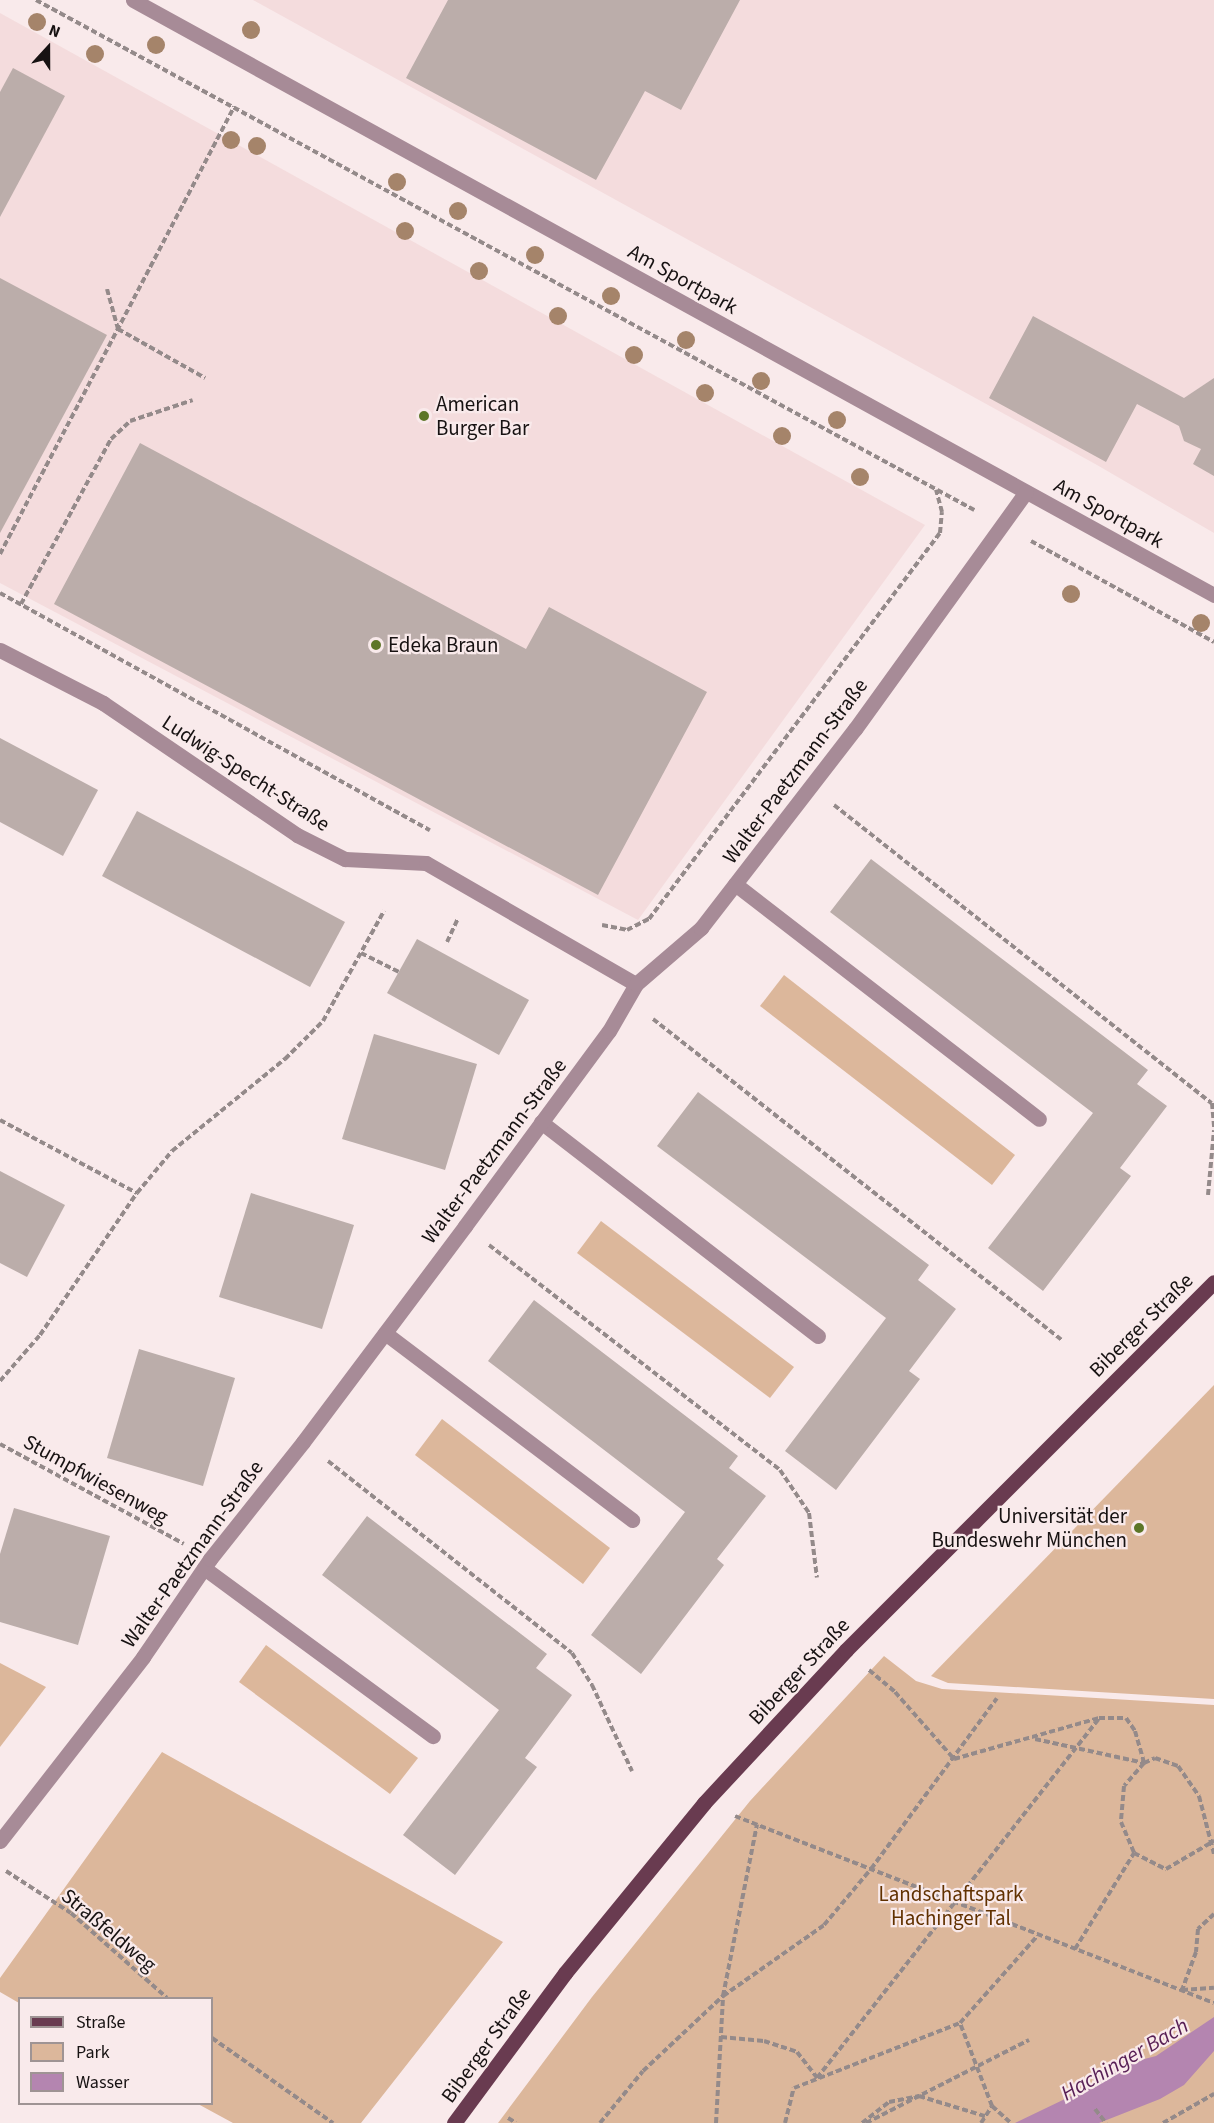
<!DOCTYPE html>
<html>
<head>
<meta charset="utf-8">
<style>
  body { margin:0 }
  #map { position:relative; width:1214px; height:2123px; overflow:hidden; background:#f9eaeb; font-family:"Source Sans 3",sans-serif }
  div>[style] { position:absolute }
  .built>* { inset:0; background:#f4dcdd }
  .green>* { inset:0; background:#dcb79b }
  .water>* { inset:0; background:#b485b0 }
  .building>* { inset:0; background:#bbadaa }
  .path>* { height:4px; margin-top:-2px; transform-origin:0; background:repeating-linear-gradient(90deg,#948a8a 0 6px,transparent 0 9px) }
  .minor>* { height:15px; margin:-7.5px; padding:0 7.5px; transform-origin:7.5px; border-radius:7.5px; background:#a78b97 }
  .major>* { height:15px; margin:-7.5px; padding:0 7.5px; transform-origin:7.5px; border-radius:7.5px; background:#693b50 }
  .trees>* { width:18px; height:18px; margin:-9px; border-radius:50%; background:#a5846a }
  .dots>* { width:16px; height:16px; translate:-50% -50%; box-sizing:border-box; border:3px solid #f9eaeb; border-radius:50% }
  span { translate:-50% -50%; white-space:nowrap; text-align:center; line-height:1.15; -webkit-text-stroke:4.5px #f9eaeb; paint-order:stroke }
  .street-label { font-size:21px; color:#171212 }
  .poi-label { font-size:21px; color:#171212 }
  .left { translate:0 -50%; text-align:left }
  .right { translate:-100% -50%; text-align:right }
  .park-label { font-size:21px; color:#613100 }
  .water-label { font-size:22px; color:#571e54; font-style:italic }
  .legend { position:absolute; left:18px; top:1997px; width:195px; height:108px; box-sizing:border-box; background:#f9eaeb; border:2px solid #9f9494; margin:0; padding:8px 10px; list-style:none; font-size:18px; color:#171212 }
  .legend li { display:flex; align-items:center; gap:12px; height:30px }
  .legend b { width:30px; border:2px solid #9f9494 }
  .north { position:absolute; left:18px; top:18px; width:60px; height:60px; -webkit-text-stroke:4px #f9eaeb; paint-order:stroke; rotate:21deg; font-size:16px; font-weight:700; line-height:24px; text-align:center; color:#171212 }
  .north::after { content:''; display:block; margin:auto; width:21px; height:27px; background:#171212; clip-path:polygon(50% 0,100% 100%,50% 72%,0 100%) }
</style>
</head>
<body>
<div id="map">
  <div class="built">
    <i style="clip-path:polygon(253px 0,1214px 0,1214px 533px,1097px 465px)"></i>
    <i style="clip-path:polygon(0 13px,925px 525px,638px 920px,0 583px)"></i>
  </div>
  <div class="green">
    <i style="clip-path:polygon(784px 975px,1015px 1155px,992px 1185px,760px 1006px)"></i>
    <i style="clip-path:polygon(601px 1221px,794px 1367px,770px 1398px,577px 1253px)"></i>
    <i style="clip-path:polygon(1214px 1385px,1214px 1699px,948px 1683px,931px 1676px)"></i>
    <i style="clip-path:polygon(442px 1419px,610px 1548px,583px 1584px,415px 1455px)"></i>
    <i style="clip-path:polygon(266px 1645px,418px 1758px,390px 1794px,239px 1682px)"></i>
    <i style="clip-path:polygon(884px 1656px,916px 1681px,942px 1689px,1214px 1705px,1214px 2123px,498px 2123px,592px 1997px,750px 1801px)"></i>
    <i style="clip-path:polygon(0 1663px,46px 1687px,0 1747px)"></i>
    <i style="clip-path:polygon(162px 1752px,503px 1942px,361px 2123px,233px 2123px,198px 2104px,212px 2104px,212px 1998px,20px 1998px,19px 2003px,0 1992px,0 1978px)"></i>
  </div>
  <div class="water">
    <i style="clip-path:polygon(1214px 2017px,1214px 2051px,1184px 2085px,1160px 2099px,1099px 2123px,1015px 2123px,1092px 2086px,1121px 2065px,1156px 2056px)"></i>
  </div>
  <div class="building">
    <i style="clip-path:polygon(448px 0,740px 0,681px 110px,645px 91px,596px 180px,406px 78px)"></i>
    <i style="clip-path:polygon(13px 68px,65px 96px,0 217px,0 92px)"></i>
    <i style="clip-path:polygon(0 278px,107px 335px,0 533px)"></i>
    <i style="clip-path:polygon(1033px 316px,1184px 398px,1214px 378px,1214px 476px,1193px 464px,1201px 449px,1184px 441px,1179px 426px,1137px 404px,1106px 462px,989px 398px)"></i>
    <i style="clip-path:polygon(140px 443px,526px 649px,549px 607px,707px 692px,598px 895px,54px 604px)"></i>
    <i style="clip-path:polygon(0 738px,98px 790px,63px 856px,0 822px)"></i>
    <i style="clip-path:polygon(137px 811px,345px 922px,310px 987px,102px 876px)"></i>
    <i style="clip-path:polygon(871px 859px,1148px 1070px,1137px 1084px,1167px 1106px,1120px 1168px,1131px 1176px,1043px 1291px,988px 1248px,1093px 1113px,830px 912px)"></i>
    <i style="clip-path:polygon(417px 939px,529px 1000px,499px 1055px,387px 993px)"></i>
    <i style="clip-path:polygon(374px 1034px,477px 1064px,445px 1170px,342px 1139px)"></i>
    <i style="clip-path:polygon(698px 1092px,929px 1265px,918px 1280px,956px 1309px,909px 1371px,920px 1379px,836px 1490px,785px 1451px,886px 1318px,657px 1146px)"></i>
    <i style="clip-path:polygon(0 1171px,65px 1205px,27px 1277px,0 1263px)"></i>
    <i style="clip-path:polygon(251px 1193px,354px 1225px,322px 1329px,219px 1297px)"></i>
    <i style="clip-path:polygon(534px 1300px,738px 1456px,729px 1468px,766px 1496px,717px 1559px,724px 1565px,641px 1674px,591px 1635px,685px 1512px,488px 1361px)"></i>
    <i style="clip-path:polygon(139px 1349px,235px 1378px,203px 1486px,107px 1458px)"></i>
    <i style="clip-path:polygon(14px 1508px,110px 1536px,78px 1645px,0 1622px,0 1554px)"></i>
    <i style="clip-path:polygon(367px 1516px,547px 1654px,536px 1668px,572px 1695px,525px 1758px,537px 1767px,455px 1875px,403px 1835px,499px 1710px,322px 1575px)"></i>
  </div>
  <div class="path">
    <i style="left:36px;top:0;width:1068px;rotate:28.53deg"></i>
    <i style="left:107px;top:289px;width:41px;rotate:74.6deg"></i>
    <i style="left:118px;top:329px;width:100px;rotate:29.4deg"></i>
    <i style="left:1031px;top:541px;width:209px;rotate:28.9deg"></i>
    <i style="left:0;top:554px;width:505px;rotate:-62.37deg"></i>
    <i style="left:0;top:593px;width:491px;rotate:28.9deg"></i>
    <i style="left:21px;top:604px;width:188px;rotate:-61.4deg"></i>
    <i style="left:111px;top:439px;width:26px;rotate:-43deg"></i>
    <i style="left:130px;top:421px;width:66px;rotate:-18.4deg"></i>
    <i style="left:834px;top:805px;width:481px;rotate:38.3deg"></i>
    <i style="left:1212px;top:1103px;width:24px;rotate:85deg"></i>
    <i style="left:602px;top:925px;width:25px;rotate:11deg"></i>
    <i style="left:627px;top:930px;width:25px;rotate:-27deg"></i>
    <i style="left:649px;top:919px;width:483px;rotate:-53deg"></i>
    <i style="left:940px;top:533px;width:21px;rotate:-85deg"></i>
    <i style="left:942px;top:512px;width:23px;rotate:-105deg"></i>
    <i style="left:447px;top:942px;width:26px;rotate:-65deg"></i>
    <i style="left:361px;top:953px;width:42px;rotate:26.6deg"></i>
    <i style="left:653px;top:1019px;width:521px;rotate:38.14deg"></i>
    <i style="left:0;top:1120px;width:155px;rotate:28.1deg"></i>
    <i style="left:1208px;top:1195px;width:65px;rotate:-84.7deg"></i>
    <i style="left:489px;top:1245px;width:368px;rotate:37.7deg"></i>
    <i style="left:780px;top:1470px;width:52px;rotate:56deg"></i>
    <i style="left:809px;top:1513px;width:65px;rotate:83deg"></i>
    <i style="left:0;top:1381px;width:61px;rotate:-49deg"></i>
    <i style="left:40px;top:1335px;width:172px;rotate:-55.7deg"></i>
    <i style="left:137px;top:1193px;width:55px;rotate:-50.2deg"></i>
    <i style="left:172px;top:1151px;width:146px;rotate:-39.2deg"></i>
    <i style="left:285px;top:1059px;width:54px;rotate:-45deg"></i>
    <i style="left:323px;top:1021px;width:126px;rotate:-61deg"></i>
    <i style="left:0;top:1444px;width:209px;rotate:28.5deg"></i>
    <i style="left:328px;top:1461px;width:310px;rotate:38.2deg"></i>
    <i style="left:572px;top:1653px;width:38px;rotate:58deg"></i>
    <i style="left:592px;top:1685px;width:95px;rotate:65.1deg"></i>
    <i style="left:869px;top:1670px;width:34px;rotate:40deg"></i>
    <i style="left:895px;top:1692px;width:89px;rotate:48.6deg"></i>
    <i style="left:954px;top:1759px;width:151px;rotate:-15.8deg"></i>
    <i style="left:1099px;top:1718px;width:27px"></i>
    <i style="left:1126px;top:1718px;width:16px;rotate:55deg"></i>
    <i style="left:1135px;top:1731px;width:33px;rotate:74deg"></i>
    <i style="left:1144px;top:1763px;width:30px;rotate:131deg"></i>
    <i style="left:1124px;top:1786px;width:36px;rotate:95deg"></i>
    <i style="left:1121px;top:1822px;width:34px;rotate:67deg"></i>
    <i style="left:1134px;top:1853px;width:36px;rotate:27deg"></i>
    <i style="left:1166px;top:1869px;width:56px;rotate:-30.3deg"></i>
    <i style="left:1035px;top:1739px;width:112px;rotate:12.4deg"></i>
    <i style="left:1144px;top:1763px;width:12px;rotate:-24deg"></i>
    <i style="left:1155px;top:1758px;width:24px;rotate:19deg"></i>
    <i style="left:1178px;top:1766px;width:37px;rotate:55deg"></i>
    <i style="left:1199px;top:1796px;width:60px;rotate:75.5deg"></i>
    <i style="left:735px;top:1816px;width:514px;rotate:21.33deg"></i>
    <i style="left:6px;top:1871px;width:77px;rotate:32.9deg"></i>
    <i style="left:71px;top:1913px;width:128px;rotate:41.5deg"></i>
    <i style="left:1214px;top:1914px;width:22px;rotate:137deg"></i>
    <i style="left:1198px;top:1929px;width:23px;rotate:95deg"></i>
    <i style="left:1196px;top:1952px;width:40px;rotate:110.2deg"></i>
    <i style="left:1182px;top:1990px;width:32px;rotate:-4deg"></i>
    <i style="left:1075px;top:1949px;width:113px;rotate:-58.4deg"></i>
    <i style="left:721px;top:2037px;width:43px;rotate:5.3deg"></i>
    <i style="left:764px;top:2041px;width:35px;rotate:18deg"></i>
    <i style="left:797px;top:2052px;width:33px;rotate:52deg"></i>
    <i style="left:212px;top:2038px;width:148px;rotate:35.1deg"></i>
    <i style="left:817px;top:2078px;width:456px;rotate:-51.9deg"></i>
    <i style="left:992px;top:2106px;width:25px;rotate:42deg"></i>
    <i style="left:1095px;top:2109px;width:18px;rotate:52deg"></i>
    <i style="left:508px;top:2118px;width:9px;rotate:32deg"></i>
    <i style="left:600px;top:2123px;width:67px;rotate:-50.4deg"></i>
    <i style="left:643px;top:2071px;width:110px;rotate:-43.2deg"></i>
    <i style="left:723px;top:1996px;width:123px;rotate:-35.1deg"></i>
    <i style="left:824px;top:1925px;width:73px;rotate:-50deg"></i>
    <i style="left:871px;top:1869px;width:212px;rotate:-53.6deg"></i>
    <i style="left:716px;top:2123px;width:127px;rotate:-86.8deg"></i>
    <i style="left:723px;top:1996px;width:175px;rotate:-78.8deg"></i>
    <i style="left:785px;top:2123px;width:36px;rotate:-76deg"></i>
    <i style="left:794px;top:2088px;width:178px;rotate:-21.4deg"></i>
    <i style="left:862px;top:2123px;width:34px;rotate:-38deg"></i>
    <i style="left:889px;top:2102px;width:31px;rotate:-11deg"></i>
    <i style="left:919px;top:2096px;width:69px;rotate:16.9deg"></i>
    <i style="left:866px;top:2123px;width:183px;rotate:-27deg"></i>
    <i style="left:981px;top:2123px;width:20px;rotate:-57deg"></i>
    <i style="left:992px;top:2106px;width:89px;rotate:-111.1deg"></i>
    <i style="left:960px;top:2023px;width:119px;rotate:-48.4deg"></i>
    <i style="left:1163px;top:2123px;width:59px;rotate:-29.6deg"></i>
  </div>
  <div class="minor">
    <i style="left:133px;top:0;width:1234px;rotate:28.83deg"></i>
    <i style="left:0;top:650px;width:116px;rotate:27.2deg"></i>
    <i style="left:103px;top:703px;width:235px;rotate:34.2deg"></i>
    <i style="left:297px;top:835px;width:54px;rotate:26.6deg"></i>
    <i style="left:345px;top:859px;width:81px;rotate:2.8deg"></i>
    <i style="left:426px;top:863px;width:242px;rotate:30deg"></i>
    <i style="left:735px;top:884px;width:384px;rotate:37.7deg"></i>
    <i style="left:541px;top:1122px;width:350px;rotate:37.7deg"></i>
    <i style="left:385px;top:1333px;width:310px;rotate:37.1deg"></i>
    <i style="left:204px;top:1568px;width:284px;rotate:36.3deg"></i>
    <i style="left:0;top:1841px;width:233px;rotate:-52.1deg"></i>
    <i style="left:143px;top:1657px;width:119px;rotate:-55.6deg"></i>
    <i style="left:210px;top:1559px;width:149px;rotate:-51.5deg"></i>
    <i style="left:303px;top:1442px;width:270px;rotate:-53.1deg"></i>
    <i style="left:465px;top:1226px;width:242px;rotate:-53.6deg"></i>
    <i style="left:609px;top:1031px;width:54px;rotate:-60.1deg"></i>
    <i style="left:636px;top:984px;width:86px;rotate:-40.7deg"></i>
    <i style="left:701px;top:928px;width:252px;rotate:-52.3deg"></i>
    <i style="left:855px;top:729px;width:292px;rotate:-54.2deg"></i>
  </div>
  <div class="major">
    <i style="left:454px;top:2123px;width:187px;rotate:-53.5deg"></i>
    <i style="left:565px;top:1973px;width:220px;rotate:-50.7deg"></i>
    <i style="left:704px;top:1803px;width:209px;rotate:-47.1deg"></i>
    <i style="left:846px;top:1650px;width:520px;rotate:-45deg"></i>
  </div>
  <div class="trees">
    <i style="left:37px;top:22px"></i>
    <i style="left:251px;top:30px"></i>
    <i style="left:156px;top:45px"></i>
    <i style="left:95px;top:54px"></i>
    <i style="left:231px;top:140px"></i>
    <i style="left:257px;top:146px"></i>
    <i style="left:397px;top:182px"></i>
    <i style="left:458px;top:211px"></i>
    <i style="left:405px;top:231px"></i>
    <i style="left:535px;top:255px"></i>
    <i style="left:479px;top:271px"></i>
    <i style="left:611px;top:296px"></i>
    <i style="left:558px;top:316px"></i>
    <i style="left:686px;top:340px"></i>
    <i style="left:634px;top:355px"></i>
    <i style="left:761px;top:381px"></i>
    <i style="left:705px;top:393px"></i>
    <i style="left:837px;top:420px"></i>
    <i style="left:782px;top:436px"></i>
    <i style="left:860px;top:477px"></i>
    <i style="left:1071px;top:594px"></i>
    <i style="left:1201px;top:623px"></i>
  </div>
  <div class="dots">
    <i style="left:424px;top:416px;background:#5d7628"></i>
    <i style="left:376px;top:645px;background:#5d7628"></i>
    <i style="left:1139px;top:1528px;background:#5d7628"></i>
  </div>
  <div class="street-label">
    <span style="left:683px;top:279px;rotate:29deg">Am Sportpark</span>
    <span style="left:1109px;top:513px;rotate:29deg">Am Sportpark</span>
    <span style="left:795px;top:771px;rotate:-53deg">Walter-Paetzmann-Straße</span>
    <span style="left:246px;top:773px;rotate:33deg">Ludwig-Specht-Straße</span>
    <span style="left:494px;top:1151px;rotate:-53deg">Walter-Paetzmann-Straße</span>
    <span style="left:1141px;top:1325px;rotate:-45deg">Biberger Straße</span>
    <span style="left:96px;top:1479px;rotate:29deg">Stumpfwiesenweg</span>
    <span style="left:192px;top:1554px;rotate:-54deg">Walter-Paetzmann-Straße</span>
    <span style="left:799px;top:1671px;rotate:-47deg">Biberger Straße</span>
    <span style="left:109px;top:1930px;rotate:40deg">Straßfeldweg</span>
    <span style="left:486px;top:2045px;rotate:-54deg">Biberger Straße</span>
  </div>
  <div class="poi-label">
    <span class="left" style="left:436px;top:416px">American<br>Burger Bar</span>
    <span class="left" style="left:388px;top:645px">Edeka Braun</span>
    <span class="right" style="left:1127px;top:1528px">Universität der<br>Bundeswehr München</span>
  </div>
  <div class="park-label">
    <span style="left:951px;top:1906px">Landschaftspark<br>Hachinger Tal</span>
  </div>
  <div class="water-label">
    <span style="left:1125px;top:2060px;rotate:-30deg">Hachinger Bach</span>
  </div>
  <ul class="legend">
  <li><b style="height:8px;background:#693b50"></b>Straße</li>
  <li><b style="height:16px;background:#dcb79b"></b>Park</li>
  <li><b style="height:16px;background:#b485b0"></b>Wasser</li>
  </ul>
  <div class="north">N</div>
</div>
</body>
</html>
